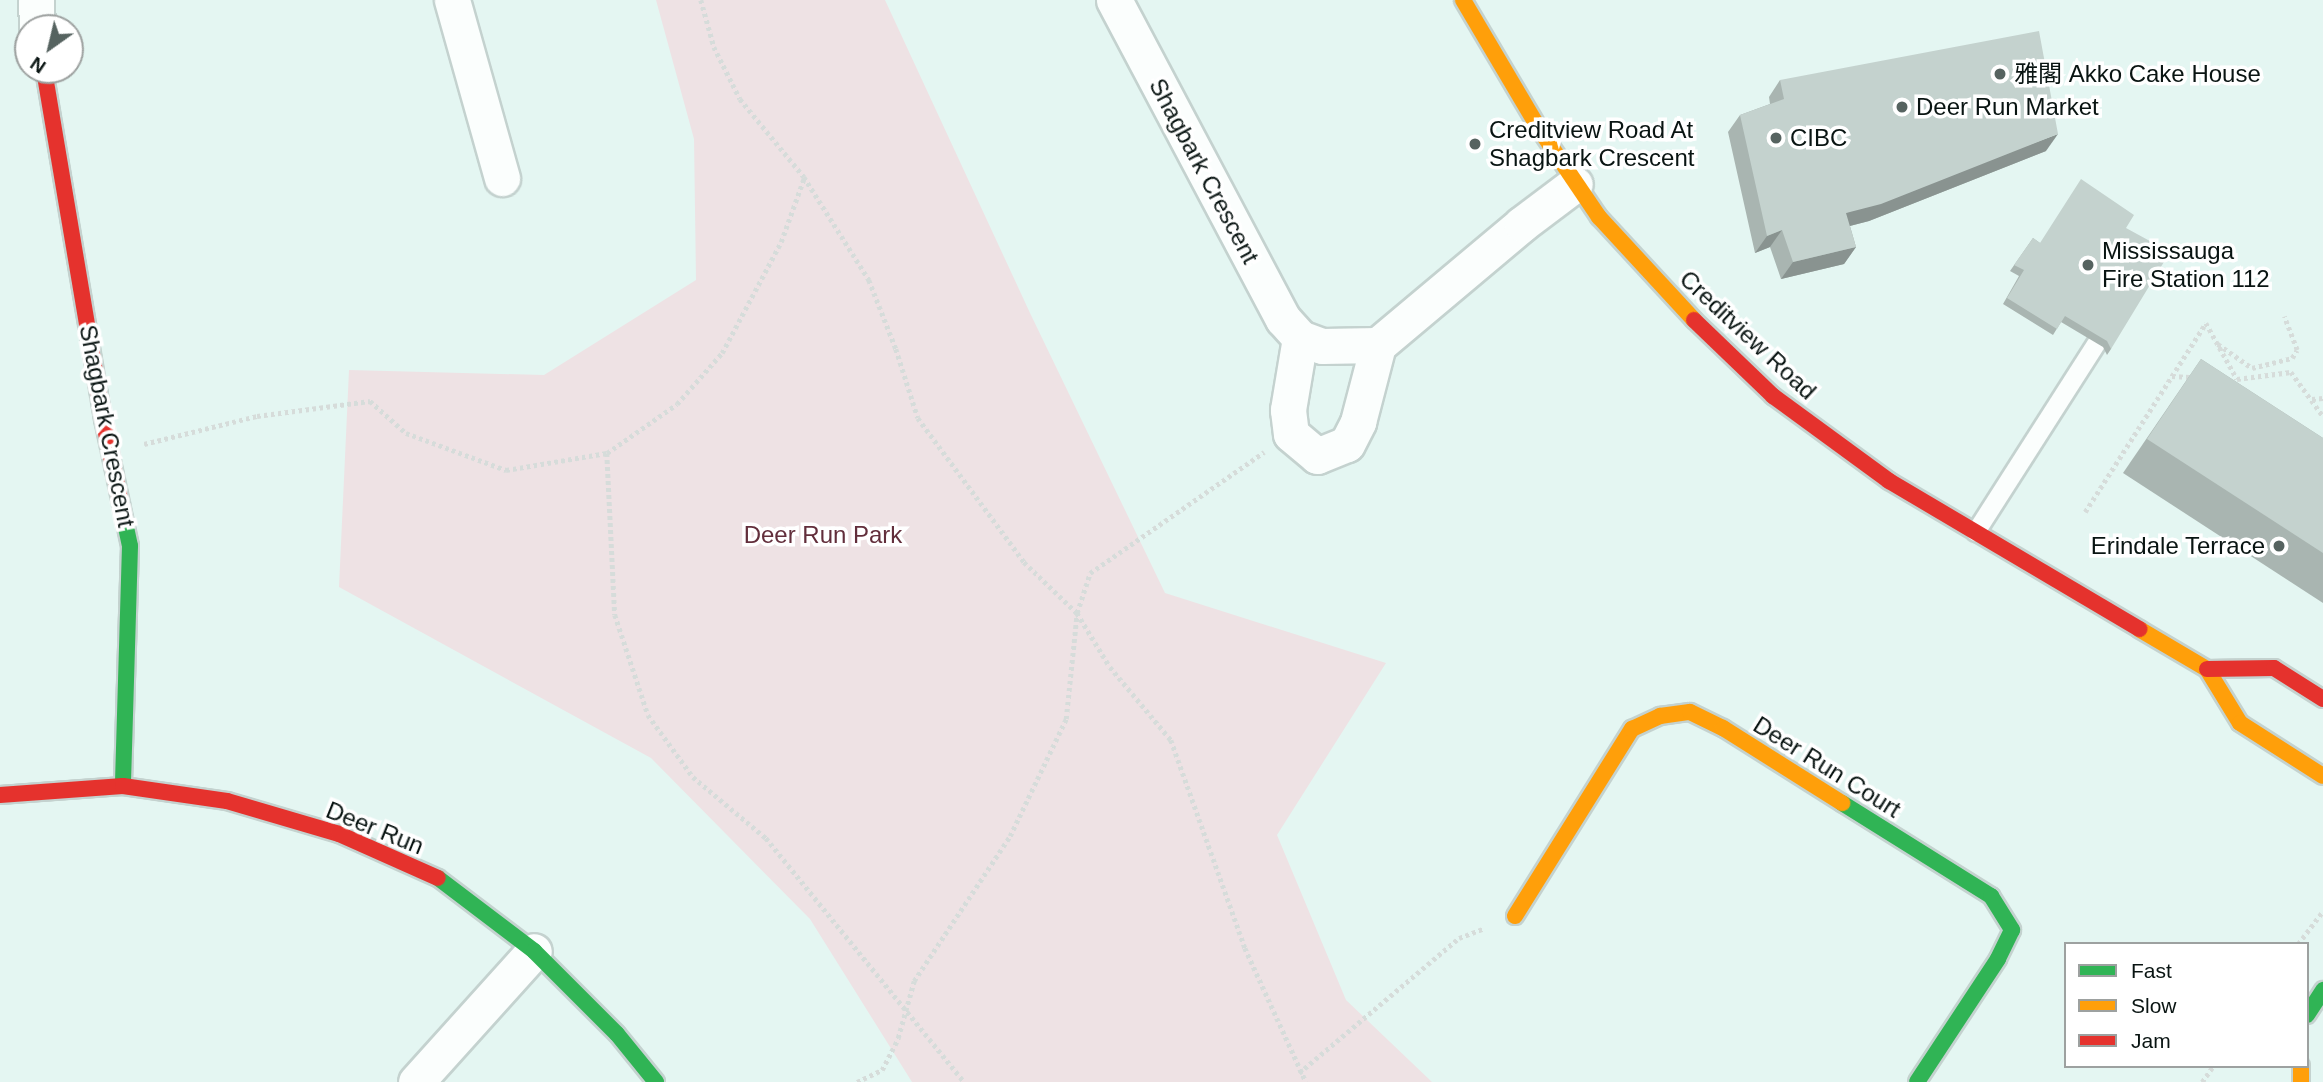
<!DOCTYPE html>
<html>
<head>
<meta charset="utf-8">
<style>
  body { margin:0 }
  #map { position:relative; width:2323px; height:1082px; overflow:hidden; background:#e4f6f2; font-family:Helvetica,"Noto Sans SC",sans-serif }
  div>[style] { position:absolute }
  .green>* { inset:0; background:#eee2e4 }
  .path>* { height:4.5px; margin-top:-2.25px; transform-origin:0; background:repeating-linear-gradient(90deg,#d6dcda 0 3.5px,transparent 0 7px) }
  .roads { filter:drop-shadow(2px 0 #c4d2cf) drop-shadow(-2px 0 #c4d2cf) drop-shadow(0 2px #c4d2cf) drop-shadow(0 -2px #c4d2cf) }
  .lane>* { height:18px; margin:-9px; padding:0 9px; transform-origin:9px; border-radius:9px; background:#fbfefd }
  .street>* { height:35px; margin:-17.5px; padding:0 17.5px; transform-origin:17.5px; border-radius:17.5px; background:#fbfefd }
  .fast>* { height:16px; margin:-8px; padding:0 8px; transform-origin:8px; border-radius:8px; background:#30b455 }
  .slow>* { height:16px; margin:-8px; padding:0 8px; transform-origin:8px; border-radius:8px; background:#ff9f0a }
  .jam>* { height:16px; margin:-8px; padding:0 8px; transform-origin:8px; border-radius:8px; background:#e5322d }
  .wall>* { inset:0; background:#a9b5b1 }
  .shaded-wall>* { inset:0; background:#899390 }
  .building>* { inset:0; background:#c4d2ce }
  .dots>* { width:19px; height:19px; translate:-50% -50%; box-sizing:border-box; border:4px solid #fff; border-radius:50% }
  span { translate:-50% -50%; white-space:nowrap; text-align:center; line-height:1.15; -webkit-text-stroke:7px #fff; paint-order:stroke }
  .poi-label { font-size:24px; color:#091412 }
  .left { translate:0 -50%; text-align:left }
  .right { translate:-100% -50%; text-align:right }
  .street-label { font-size:24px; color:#091412 }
  .park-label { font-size:24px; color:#622e3b }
  .legend { position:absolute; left:2064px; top:942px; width:245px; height:126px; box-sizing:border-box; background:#fff; border:2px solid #9da1a0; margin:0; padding:9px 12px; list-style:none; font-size:21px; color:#091412 }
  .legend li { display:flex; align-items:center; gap:14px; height:35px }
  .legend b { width:35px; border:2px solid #9da1a0 }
  .north { position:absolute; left:14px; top:14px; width:70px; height:70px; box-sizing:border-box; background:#fff; border:2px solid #9da1a0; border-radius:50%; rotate:214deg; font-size:19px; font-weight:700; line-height:28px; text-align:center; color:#091412 }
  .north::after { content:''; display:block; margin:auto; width:24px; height:32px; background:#566360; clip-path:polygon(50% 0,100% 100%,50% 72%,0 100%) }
</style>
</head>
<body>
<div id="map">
  <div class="green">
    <i style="clip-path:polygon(656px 0,885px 0,1030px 313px,1165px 593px,1386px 663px,1277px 835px,1346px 1000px,1432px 1082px,912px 1082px,810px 919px,651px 758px,339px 587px,349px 370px,544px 375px,696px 280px,694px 139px)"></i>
  </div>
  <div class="path">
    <i style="left:701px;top:0;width:49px;rotate:74.5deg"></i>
    <i style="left:714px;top:47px;width:58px;rotate:63.4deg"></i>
    <i style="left:740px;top:99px;width:101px;rotate:50.6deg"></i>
    <i style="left:804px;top:177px;width:122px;rotate:57.7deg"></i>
    <i style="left:869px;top:280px;width:74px;rotate:68.6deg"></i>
    <i style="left:896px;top:349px;width:72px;rotate:72.3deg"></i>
    <i style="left:918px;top:418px;width:179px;rotate:53.6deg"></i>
    <i style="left:1024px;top:562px;width:74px;rotate:43.9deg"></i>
    <i style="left:1077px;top:613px;width:63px;rotate:58.6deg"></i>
    <i style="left:1110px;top:667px;width:95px;rotate:50.1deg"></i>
    <i style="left:1171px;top:740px;width:221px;rotate:70.4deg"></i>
    <i style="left:1245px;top:948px;width:147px;rotate:65.5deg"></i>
    <i style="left:2218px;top:344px;width:42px;rotate:35.2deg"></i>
    <i style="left:2252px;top:368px;width:41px;rotate:-14deg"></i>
    <i style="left:2292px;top:358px;width:9px;rotate:-58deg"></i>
    <i style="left:2297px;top:350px;width:36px;rotate:-111deg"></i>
    <i style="left:2172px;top:376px;width:22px;rotate:3deg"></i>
    <i style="left:2312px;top:399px;width:11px;rotate:-5deg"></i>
    <i style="left:144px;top:444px;width:116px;rotate:-13.9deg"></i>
    <i style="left:257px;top:416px;width:114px;rotate:-7.6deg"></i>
    <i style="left:370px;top:401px;width:48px;rotate:41.6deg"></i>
    <i style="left:406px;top:433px;width:107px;rotate:20.3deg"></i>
    <i style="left:506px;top:470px;width:102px;rotate:-9.6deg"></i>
    <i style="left:607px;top:453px;width:85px;rotate:-35deg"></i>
    <i style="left:677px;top:404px;width:68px;rotate:-48.6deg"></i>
    <i style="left:722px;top:353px;width:126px;rotate:-62deg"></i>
    <i style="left:781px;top:242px;width:68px;rotate:-70.2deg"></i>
    <i style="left:607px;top:453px;width:162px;rotate:87.2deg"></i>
    <i style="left:615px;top:615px;width:105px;rotate:71.7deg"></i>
    <i style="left:648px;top:715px;width:77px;rotate:54deg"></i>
    <i style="left:693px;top:777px;width:95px;rotate:39.9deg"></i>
    <i style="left:766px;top:838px;width:314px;rotate:50.9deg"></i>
    <i style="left:2085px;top:512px;width:224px;rotate:-57.4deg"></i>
    <i style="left:2206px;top:323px;width:64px;rotate:61deg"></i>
    <i style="left:2237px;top:379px;width:54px;rotate:-7.4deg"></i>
    <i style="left:2291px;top:372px;width:54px;rotate:54deg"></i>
    <i style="left:2298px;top:944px;width:41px;rotate:-52.9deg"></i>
    <i style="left:1299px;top:1073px;width:209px;rotate:-40.2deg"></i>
    <i style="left:1459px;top:938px;width:25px;rotate:-21deg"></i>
    <i style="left:857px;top:1082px;width:28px;rotate:-26deg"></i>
    <i style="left:882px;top:1070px;width:36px;rotate:-63deg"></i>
    <i style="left:898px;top:1038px;width:59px;rotate:-74.3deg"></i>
    <i style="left:914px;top:981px;width:174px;rotate:-56.5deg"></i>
    <i style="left:1010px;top:836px;width:130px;rotate:-64.4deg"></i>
    <i style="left:1066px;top:719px;width:107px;rotate:-84.1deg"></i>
    <i style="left:1077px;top:613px;width:42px;rotate:-72deg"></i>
    <i style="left:1090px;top:573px;width:212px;rotate:-34.8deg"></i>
    <i style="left:2202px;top:1082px;width:19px;rotate:-55deg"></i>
  </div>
  <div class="roads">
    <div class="lane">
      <i style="left:1976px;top:532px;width:224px;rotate:-57.4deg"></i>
    </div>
    <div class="street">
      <i style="left:36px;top:0;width:28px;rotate:88deg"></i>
      <i style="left:452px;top:0;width:185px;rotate:74.3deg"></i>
      <i style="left:1114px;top:0;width:361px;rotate:62.1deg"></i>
      <i style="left:1283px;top:319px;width:25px;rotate:48deg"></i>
      <i style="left:1300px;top:338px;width:23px;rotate:20deg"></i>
      <i style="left:1322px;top:346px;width:56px;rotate:-1deg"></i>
      <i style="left:1378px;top:345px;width:188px;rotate:-40deg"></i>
      <i style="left:1522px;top:224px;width:66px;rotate:-37deg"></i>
      <i style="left:1300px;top:338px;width:73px;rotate:99.5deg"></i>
      <i style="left:1288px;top:410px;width:24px;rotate:83deg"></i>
      <i style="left:1291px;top:434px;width:34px;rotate:40deg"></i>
      <i style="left:1317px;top:456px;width:32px;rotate:-22deg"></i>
      <i style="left:1347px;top:444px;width:25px;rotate:-63deg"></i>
      <i style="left:1358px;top:422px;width:80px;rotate:-75.4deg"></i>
      <i style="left:416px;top:1082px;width:176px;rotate:-48deg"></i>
    </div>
    <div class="fast">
      <i style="left:121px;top:504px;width:43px;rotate:77.9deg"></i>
      <i style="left:130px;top:546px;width:240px;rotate:91.7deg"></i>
      <i style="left:1842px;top:803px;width:176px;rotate:32deg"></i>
      <i style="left:1991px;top:896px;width:40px;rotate:58deg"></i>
      <i style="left:2012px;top:930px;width:32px;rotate:116deg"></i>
      <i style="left:1998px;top:959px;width:147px;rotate:123.4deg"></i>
      <i style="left:438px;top:878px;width:121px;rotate:37.2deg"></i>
      <i style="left:534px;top:951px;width:117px;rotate:45deg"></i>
      <i style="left:617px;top:1034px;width:62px;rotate:50.9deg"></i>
      <i style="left:2307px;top:1015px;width:30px;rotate:-57deg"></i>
    </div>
    <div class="slow">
      <i style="left:1463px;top:0;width:151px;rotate:59.4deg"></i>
      <i style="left:1540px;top:130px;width:105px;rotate:55.9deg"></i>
      <i style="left:1599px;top:217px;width:140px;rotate:47.3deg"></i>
      <i style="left:2139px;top:629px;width:79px;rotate:30.5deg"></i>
      <i style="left:2207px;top:669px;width:63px;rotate:58.6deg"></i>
      <i style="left:2240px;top:723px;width:98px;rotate:32.6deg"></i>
      <i style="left:1515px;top:916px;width:221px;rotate:-58deg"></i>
      <i style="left:1632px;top:729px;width:31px;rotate:-25deg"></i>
      <i style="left:1660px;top:716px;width:30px;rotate:-8deg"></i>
      <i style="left:1690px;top:712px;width:37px;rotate:26deg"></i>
      <i style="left:1723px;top:728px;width:141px;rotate:32.2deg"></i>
      <i style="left:2301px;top:1066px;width:16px;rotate:90deg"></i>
    </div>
    <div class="jam">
      <i style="left:44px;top:70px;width:354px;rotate:80.4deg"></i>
      <i style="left:103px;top:419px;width:87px;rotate:78deg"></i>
      <i style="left:1694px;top:320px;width:110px;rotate:43.9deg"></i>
      <i style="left:1773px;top:396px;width:144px;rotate:36.2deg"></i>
      <i style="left:1889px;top:481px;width:291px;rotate:30.6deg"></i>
      <i style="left:2207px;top:669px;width:67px;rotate:-0.9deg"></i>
      <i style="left:2274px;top:668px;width:58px;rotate:32.3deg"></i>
      <i style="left:0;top:795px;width:123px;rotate:-4.2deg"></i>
      <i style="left:123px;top:786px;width:105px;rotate:8.2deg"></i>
      <i style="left:227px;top:801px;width:117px;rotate:16.4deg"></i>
      <i style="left:339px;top:834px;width:108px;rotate:24deg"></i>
    </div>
  </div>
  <div class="wall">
    <i style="clip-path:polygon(1780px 80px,2046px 151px,1869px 221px,1850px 226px,1856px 247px,1844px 264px,1781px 279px,1770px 247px,1755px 253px,1728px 132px,1740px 115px,1770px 104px,1769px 97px)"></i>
    <i style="clip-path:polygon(2126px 228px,2111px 349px,2107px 355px,2103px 347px,2061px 322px,2053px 335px,2003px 304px,2019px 276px,2010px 271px,2033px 238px,2040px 243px)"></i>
    <i style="clip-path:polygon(2201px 359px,2323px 438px,2323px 603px,2123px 473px)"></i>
  </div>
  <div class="shaded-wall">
    <i style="clip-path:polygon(2058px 134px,2046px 151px,1869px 221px,1834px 230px,1846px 213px)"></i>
    <i style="clip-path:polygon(1782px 230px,1770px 247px,1755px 253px,1767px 236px)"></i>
    <i style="clip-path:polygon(1856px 247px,1844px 264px,1781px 279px,1793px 262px)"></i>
  </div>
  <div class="building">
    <i style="clip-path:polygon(2039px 31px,2058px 134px,1881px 204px,1846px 213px,1856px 247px,1793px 262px,1782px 230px,1767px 236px,1740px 115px,1784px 99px,1780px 80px)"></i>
    <i style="clip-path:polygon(2081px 179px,2134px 215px,2126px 228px,2170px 252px,2111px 349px,2107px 341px,2065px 316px,2057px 329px,2007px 298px,2024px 270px,2014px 265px,2033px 238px,2040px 243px)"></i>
    <i style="clip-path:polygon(2201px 359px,2323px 438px,2323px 553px,2147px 439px)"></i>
  </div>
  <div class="dots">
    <i style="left:2000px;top:74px;background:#566360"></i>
    <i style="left:1902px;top:107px;background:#566360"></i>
    <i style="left:1776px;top:138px;background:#566360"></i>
    <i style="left:1475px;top:144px;background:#566360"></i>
    <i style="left:2088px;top:265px;background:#566360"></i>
    <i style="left:2279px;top:546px;background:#566360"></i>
  </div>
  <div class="poi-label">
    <span class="left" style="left:2014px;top:74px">雅閣 Akko Cake House</span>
    <span class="left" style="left:1916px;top:107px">Deer Run Market</span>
    <span class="left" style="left:1489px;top:144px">Creditview Road At<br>Shagbark Crescent</span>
    <span class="left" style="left:1790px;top:138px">CIBC</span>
    <span class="left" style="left:2102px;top:265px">Mississauga<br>Fire Station 112</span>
    <span class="right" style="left:2265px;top:546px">Erindale Terrace</span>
  </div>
  <div class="street-label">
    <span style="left:1204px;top:171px;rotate:62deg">Shagbark Crescent</span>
    <span style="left:1748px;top:335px;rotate:43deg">Creditview Road</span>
    <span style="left:107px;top:426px;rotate:79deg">Shagbark Crescent</span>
    <span style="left:1827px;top:767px;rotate:32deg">Deer Run Court</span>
    <span style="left:375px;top:828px;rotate:22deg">Deer Run</span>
  </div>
  <div class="park-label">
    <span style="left:823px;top:535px">Deer Run Park</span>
  </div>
  <ul class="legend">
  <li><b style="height:9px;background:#30b455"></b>Fast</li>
  <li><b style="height:9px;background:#ff9f0a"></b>Slow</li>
  <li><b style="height:9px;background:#e5322d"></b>Jam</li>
  </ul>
  <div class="north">N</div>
</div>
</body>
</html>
